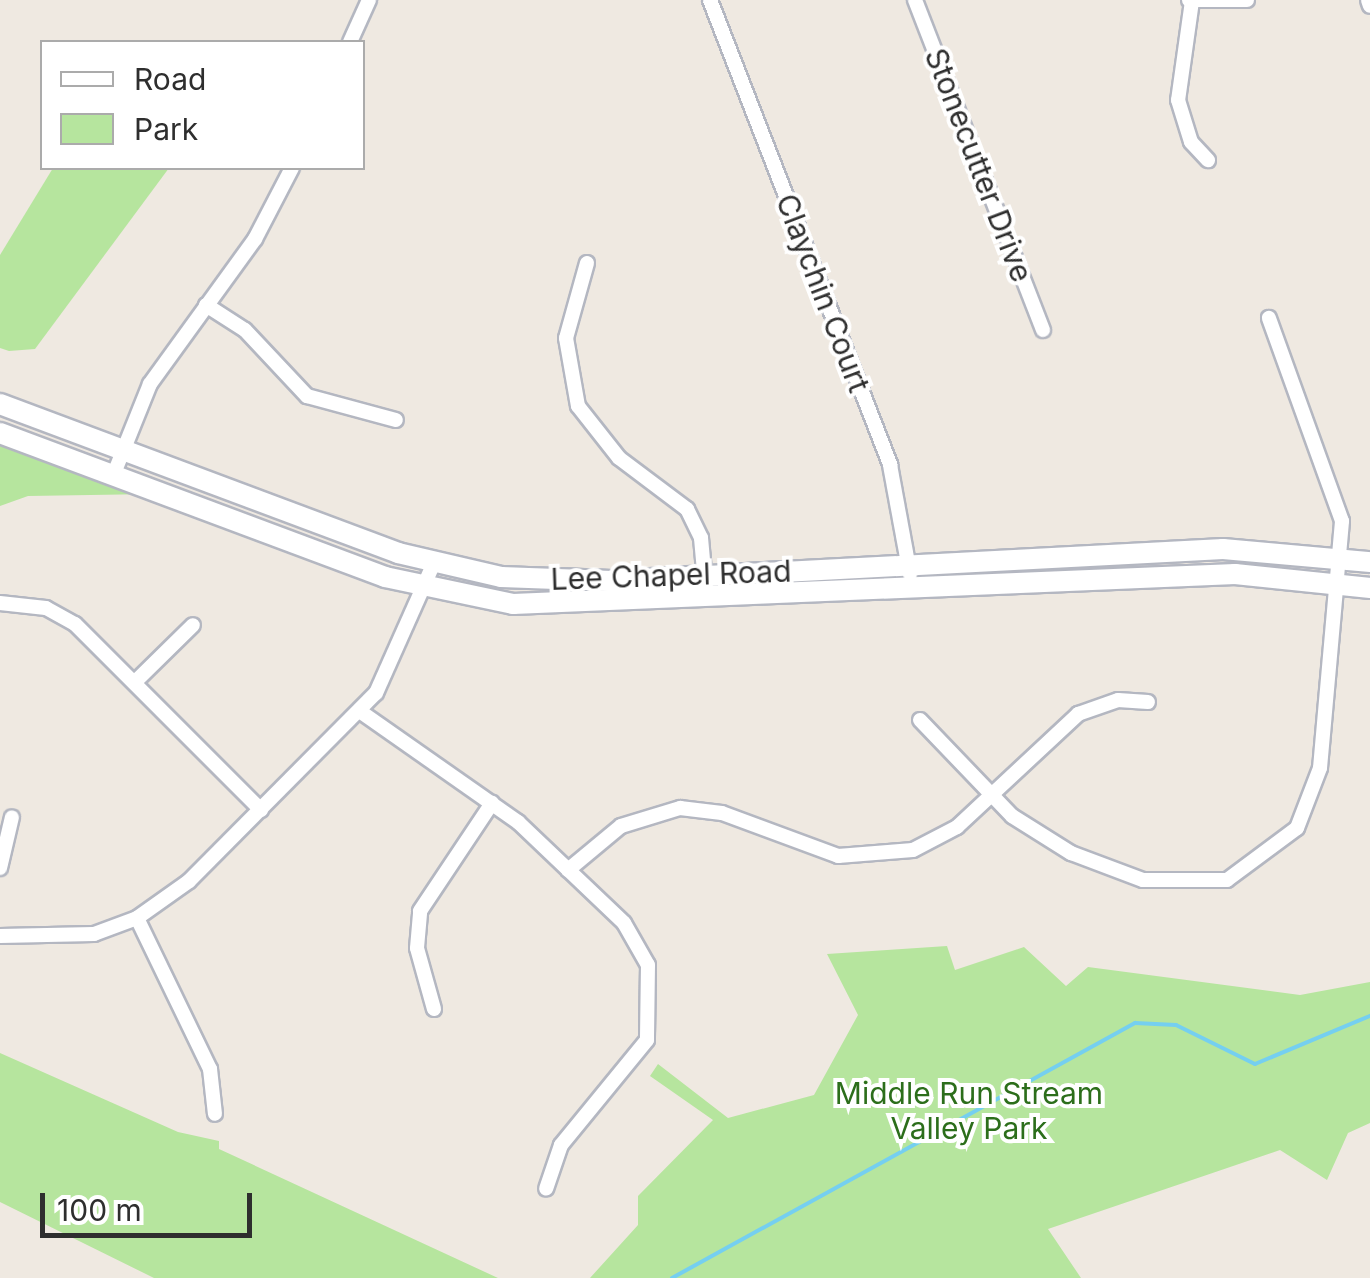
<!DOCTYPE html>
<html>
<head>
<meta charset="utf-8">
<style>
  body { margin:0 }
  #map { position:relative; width:1370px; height:1278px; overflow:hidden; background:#efe9e1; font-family:Inter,sans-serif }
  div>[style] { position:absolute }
  .green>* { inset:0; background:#b6e59e }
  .stream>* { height:4px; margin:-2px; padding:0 2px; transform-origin:2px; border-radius:2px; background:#75cff0 }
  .roads { filter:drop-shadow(2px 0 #b4b7c1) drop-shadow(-2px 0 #b4b7c1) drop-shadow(0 2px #b4b7c1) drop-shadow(0 -2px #b4b7c1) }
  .minor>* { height:14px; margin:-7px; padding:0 7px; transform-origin:7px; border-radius:7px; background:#fff }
  .secondary>* { height:20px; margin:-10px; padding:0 10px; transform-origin:10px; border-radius:10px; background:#fff }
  span { translate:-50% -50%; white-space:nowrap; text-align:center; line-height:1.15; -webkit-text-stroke:8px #fff; paint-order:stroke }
  .street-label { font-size:30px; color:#2e2e2e }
  .park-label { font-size:30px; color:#2c6e1b }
  .legend { position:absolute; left:40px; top:40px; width:325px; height:130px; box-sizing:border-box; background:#fff; border:2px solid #ababab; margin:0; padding:12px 18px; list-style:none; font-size:30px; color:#2e2e2e }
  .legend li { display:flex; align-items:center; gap:20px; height:50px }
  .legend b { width:50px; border:2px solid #ababab }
  .scale { position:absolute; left:40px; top:1193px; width:212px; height:45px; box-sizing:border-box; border:5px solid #2e2e2e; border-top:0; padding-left:12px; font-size:30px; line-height:35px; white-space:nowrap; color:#2e2e2e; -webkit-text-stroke:8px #fff; paint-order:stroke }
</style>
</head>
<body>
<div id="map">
  <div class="green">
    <i style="clip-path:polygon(53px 168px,169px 168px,35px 349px,9px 351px,0 348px,0 255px)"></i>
    <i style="clip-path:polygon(0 445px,153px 494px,28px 496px,0 506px)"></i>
    <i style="clip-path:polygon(947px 946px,955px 970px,1024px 947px,1066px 986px,1088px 967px,1300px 995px,1370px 982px,1370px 1123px,1348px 1133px,1327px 1180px,1280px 1150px,1048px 1229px,1081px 1278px,590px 1278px,638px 1225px,638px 1196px,713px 1120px,650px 1076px,658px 1064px,728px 1118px,814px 1095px,858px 1015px,827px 954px)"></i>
    <i style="clip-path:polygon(0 1053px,178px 1132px,219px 1141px,219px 1149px,498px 1278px,154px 1278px,0 1202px)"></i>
  </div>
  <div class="stream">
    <i style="left:672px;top:1278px;width:529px;rotate:-28.84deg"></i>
    <i style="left:1135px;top:1023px;width:41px;rotate:2.8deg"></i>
    <i style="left:1176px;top:1025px;width:88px;rotate:26.3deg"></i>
    <i style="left:1255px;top:1064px;width:125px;rotate:-22.7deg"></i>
  </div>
  <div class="roads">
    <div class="minor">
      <i style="left:710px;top:0;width:499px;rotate:68.8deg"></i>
      <i style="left:890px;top:465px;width:111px;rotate:79.6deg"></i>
      <i style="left:915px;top:0;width:354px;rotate:68.8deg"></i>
      <i style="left:1189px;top:0;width:58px"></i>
      <i style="left:1368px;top:0;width:6px;rotate:72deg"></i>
      <i style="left:1192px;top:1px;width:100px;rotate:98deg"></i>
      <i style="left:1178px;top:100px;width:44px;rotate:72.8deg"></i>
      <i style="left:1191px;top:142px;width:25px;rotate:47deg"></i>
      <i style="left:350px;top:42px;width:46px;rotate:-65.7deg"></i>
      <i style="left:587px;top:263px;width:78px;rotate:105.6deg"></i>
      <i style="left:566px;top:338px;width:69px;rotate:80deg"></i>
      <i style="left:578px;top:406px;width:66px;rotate:51.7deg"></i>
      <i style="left:619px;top:458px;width:85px;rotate:36.9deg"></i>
      <i style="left:687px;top:509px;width:32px;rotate:64deg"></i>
      <i style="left:701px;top:538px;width:44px;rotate:84.8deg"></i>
      <i style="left:206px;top:305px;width:46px;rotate:32.7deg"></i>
      <i style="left:245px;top:330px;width:91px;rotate:46.8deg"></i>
      <i style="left:307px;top:396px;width:92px;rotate:15.1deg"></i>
      <i style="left:113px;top:476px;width:99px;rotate:-68.1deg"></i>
      <i style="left:150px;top:384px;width:179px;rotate:-54.1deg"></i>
      <i style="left:255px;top:239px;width:80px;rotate:-62.5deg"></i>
      <i style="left:0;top:603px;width:46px;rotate:6.2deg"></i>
      <i style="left:46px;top:608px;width:33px;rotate:29deg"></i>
      <i style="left:75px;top:624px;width:263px;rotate:45deg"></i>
      <i style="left:135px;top:682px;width:81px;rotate:-44.5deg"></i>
      <i style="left:361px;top:712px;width:192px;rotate:35deg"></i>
      <i style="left:518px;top:822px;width:146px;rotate:43.6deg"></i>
      <i style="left:624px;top:923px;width:48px;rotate:60.3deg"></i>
      <i style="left:648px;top:965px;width:75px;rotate:90.8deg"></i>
      <i style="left:647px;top:1040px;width:136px;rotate:129.3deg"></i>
      <i style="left:561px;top:1145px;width:46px;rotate:108.8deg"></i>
      <i style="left:920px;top:720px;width:133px;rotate:46.2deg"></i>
      <i style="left:1012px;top:816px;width:70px;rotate:32.1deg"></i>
      <i style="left:1071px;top:853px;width:77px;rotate:20.6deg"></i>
      <i style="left:1143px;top:880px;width:84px"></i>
      <i style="left:1227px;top:880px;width:87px;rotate:-36.6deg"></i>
      <i style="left:1297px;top:828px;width:64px;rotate:-69deg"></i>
      <i style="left:1320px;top:768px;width:248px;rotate:-84.9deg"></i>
      <i style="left:1342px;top:521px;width:216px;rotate:-109.8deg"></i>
      <i style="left:0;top:868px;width:52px;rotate:-76.8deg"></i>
      <i style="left:568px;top:870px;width:69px;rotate:-39.7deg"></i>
      <i style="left:621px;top:826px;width:62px;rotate:-17deg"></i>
      <i style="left:680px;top:808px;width:42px;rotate:6.8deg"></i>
      <i style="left:722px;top:813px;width:124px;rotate:20.3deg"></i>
      <i style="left:838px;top:856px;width:75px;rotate:-4.6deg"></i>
      <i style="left:913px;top:850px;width:50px;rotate:-27.6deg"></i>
      <i style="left:957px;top:827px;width:166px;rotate:-43deg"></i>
      <i style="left:1078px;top:714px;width:42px;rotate:-19.3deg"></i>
      <i style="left:1118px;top:700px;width:30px;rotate:4deg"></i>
      <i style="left:137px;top:918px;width:168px;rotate:64.2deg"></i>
      <i style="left:210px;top:1069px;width:45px;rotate:83.7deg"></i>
      <i style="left:0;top:936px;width:94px;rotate:-1.2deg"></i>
      <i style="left:94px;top:934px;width:46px;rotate:-20.4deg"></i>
      <i style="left:137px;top:918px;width:64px;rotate:-35.4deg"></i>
      <i style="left:189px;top:881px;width:265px;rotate:-45.2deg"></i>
      <i style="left:376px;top:693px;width:142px;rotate:-66deg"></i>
      <i style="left:434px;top:1009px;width:63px;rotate:-105.6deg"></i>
      <i style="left:417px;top:948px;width:37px;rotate:-85deg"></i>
      <i style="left:420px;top:911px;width:130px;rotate:-56.3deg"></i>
    </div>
    <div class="secondary">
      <i style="left:0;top:404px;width:425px;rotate:20.5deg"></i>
      <i style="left:398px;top:553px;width:106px;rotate:13.1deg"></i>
      <i style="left:501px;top:577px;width:111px;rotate:2.1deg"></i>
      <i style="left:612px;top:581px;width:612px;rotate:-3deg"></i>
      <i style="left:1223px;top:549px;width:148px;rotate:5.1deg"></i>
      <i style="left:0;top:433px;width:411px;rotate:20.5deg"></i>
      <i style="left:385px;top:577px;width:131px;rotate:11.9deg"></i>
      <i style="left:513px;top:604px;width:723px;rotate:-2.38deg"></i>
      <i style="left:1235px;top:574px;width:136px;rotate:5.9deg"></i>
    </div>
  </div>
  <div class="street-label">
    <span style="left:979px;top:165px;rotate:69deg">Stonecutter Drive</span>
    <span style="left:823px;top:293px;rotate:69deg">Claychin Court</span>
    <span style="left:671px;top:575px;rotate:-2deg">Lee Chapel Road</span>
  </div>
  <div class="park-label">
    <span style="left:969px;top:1110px">Middle Run Stream<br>Valley Park</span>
  </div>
  <ul class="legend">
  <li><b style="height:12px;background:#fff"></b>Road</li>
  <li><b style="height:28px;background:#b6e59e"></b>Park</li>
  </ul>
  <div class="scale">100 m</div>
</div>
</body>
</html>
